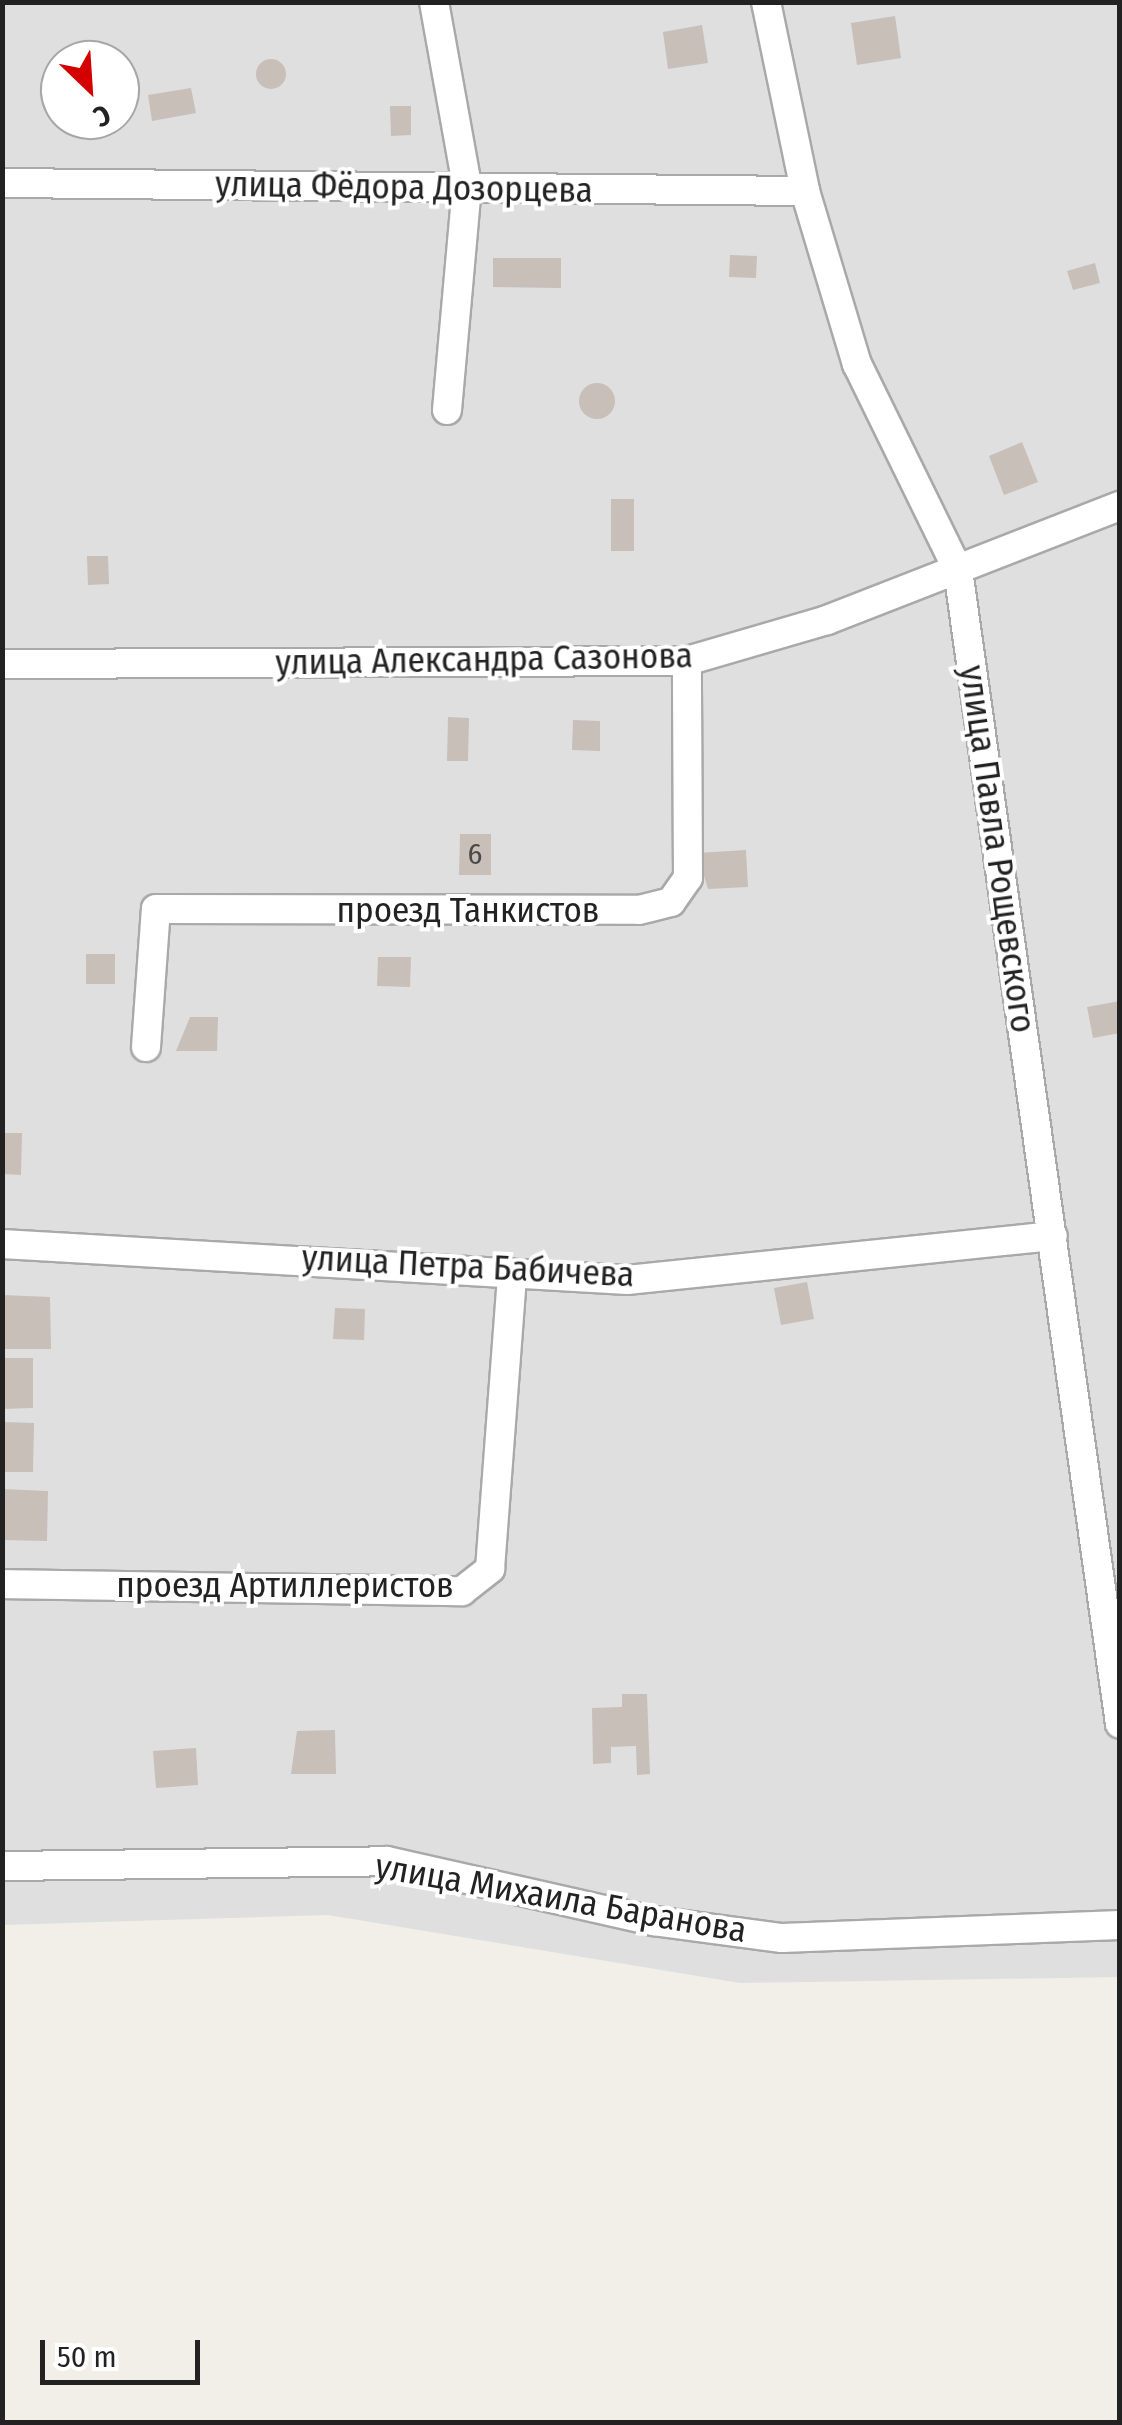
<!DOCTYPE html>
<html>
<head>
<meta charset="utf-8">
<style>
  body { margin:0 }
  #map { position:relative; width:1122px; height:2425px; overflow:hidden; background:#f2efe9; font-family:"Fira Sans Condensed",sans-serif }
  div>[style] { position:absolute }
  .residential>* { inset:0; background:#e0dfdf }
  .building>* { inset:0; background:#c7bfb8 }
  .round { border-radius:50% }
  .roads { filter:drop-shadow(2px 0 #a9a9a9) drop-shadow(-2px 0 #a9a9a9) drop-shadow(0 2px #a9a9a9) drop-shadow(0 -2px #a9a9a9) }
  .minor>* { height:28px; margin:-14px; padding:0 14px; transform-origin:14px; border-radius:14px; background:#fff }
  span { translate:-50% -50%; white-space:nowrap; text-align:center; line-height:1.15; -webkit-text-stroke:8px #fff; paint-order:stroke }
  .number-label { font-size:30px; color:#4b4948 }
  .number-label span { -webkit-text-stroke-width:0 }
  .street-label { font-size:35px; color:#222 }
  .frame { position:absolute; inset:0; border:5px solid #222; pointer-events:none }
  .north { position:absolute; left:40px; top:40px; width:100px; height:100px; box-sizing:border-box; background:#fff; border:2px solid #a7a7a7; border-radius:50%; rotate:155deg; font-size:28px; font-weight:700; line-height:40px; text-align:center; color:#222 }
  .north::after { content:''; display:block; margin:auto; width:35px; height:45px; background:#d40000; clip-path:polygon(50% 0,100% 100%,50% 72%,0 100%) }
  .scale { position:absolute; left:40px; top:2340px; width:160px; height:45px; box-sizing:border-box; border:5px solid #222; border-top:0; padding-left:12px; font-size:30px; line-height:35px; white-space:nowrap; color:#222; -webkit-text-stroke:8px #fff; paint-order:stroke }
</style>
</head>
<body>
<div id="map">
  <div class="residential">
    <i style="clip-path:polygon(evenodd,2px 3px,1119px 3px,1119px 1977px,740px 1983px,328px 1915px,3px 1925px,2px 3px,60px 60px,120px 60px,120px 120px,60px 120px,60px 60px)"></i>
  </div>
  <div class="building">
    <i style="clip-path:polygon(895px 16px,901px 58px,857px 65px,851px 23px)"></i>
    <i style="clip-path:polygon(702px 25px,708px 63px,668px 69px,663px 32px)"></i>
    <i class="round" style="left:256px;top:59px;width:30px;height:30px"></i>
    <i style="clip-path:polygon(191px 88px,196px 113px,152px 121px,148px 95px)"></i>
    <i style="clip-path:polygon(390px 106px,411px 106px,411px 135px,391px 136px)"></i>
    <i style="clip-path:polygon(730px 255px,757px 256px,756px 278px,729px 277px)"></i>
    <i style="clip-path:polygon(493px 258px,561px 258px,561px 288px,493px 287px)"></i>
    <i style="clip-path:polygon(1095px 263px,1100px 283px,1073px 290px,1067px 271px)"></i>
    <i class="round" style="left:579px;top:383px;width:36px;height:36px"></i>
    <i style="clip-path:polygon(1022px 442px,1038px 482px,1004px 495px,989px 456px)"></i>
    <i style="clip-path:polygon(611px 499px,634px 499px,634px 551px,611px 551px)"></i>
    <i style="clip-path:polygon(87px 556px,108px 556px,109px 584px,88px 585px)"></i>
    <i style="clip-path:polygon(448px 717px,469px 718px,468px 761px,447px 761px)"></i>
    <i style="clip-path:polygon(573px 720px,600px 721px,600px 751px,572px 750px)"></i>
    <i style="clip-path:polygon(460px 834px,491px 834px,491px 875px,459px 875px)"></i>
    <i style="clip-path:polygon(746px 850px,748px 887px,708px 889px,697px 853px)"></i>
    <i style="clip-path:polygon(86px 954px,115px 954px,115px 984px,86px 984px)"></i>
    <i style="clip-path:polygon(378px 957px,411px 957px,410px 987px,377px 986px)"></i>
    <i style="clip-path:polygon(1120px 1001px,1120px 1033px,1093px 1038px,1087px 1007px)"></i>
    <i style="clip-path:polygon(190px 1017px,218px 1017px,217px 1051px,176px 1051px)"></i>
    <i style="clip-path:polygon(2px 1133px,22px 1133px,21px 1175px,2px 1174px)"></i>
    <i style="clip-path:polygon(807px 1282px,814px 1319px,781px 1325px,774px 1288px)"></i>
    <i style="clip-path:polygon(3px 1295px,50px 1297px,51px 1349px,4px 1349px)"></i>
    <i style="clip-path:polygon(335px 1308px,365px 1309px,364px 1340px,333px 1339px)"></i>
    <i style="clip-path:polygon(2px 1358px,33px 1358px,33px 1408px,2px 1409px)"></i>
    <i style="clip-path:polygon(2px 1422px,34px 1423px,33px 1472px,2px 1472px)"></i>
    <i style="clip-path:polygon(2px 1489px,48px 1491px,47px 1541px,2px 1540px)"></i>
    <i style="clip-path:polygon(622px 1694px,647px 1694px,650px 1774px,637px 1775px,636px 1746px,611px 1747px,611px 1763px,593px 1764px,592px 1708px,622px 1707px)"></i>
    <i style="clip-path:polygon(335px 1730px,336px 1774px,291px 1774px,297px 1731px)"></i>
    <i style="clip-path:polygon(196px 1748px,198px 1785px,156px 1788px,153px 1751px)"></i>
  </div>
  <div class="roads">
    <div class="minor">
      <i style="left:434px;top:2px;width:187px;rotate:79.8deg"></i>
      <i style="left:467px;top:186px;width:225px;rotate:95.1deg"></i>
      <i style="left:766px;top:2px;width:193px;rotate:78.3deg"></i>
      <i style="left:805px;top:191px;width:181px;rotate:73.3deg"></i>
      <i style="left:857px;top:364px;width:229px;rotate:63.9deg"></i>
      <i style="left:958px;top:570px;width:1165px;rotate:82.01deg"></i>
      <i style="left:2px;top:183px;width:803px;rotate:0.57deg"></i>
      <i style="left:2px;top:664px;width:685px;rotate:-0.25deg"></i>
      <i style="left:687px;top:661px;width:146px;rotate:-16.3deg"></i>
      <i style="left:827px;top:620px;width:314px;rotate:-21.3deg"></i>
      <i style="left:146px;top:1047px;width:138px;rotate:-85.9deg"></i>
      <i style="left:156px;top:909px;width:483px;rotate:0.1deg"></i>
      <i style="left:639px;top:910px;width:33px;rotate:-14deg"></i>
      <i style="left:671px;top:902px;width:29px;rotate:-55deg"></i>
      <i style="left:688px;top:878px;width:217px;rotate:-90.3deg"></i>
      <i style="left:2px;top:1244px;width:626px;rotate:3.3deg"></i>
      <i style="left:627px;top:1280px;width:428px;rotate:-5.9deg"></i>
      <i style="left:2px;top:1584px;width:460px;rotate:0.9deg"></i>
      <i style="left:462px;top:1591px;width:36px;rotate:-38deg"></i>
      <i style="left:490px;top:1569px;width:295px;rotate:-85.7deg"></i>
      <i style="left:2px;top:1866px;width:385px;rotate:-0.7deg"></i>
      <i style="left:387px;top:1861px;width:274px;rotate:12.7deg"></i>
      <i style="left:654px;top:1921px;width:129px;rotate:7.6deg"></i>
      <i style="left:782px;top:1938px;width:338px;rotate:-2.2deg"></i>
    </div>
  </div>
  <div class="number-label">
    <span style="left:475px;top:854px">6</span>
  </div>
  <div class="street-label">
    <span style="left:404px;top:187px;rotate:1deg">улица Фёдора Дозорцева</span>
    <span style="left:484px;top:659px;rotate:-1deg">улица Александра Сазонова</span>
    <span style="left:998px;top:849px;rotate:82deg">улица Павла Рощевского</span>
    <span style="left:468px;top:910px">проезд Танкистов</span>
    <span style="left:468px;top:1266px;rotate:3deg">улица Петра Бабичева</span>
    <span style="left:285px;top:1585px">проезд Артиллеристов</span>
    <span style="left:561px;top:1898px;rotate:10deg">улица Михаила Баранова</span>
  </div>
  <div class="frame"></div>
  <div class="north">С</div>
  <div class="scale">50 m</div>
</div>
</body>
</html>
